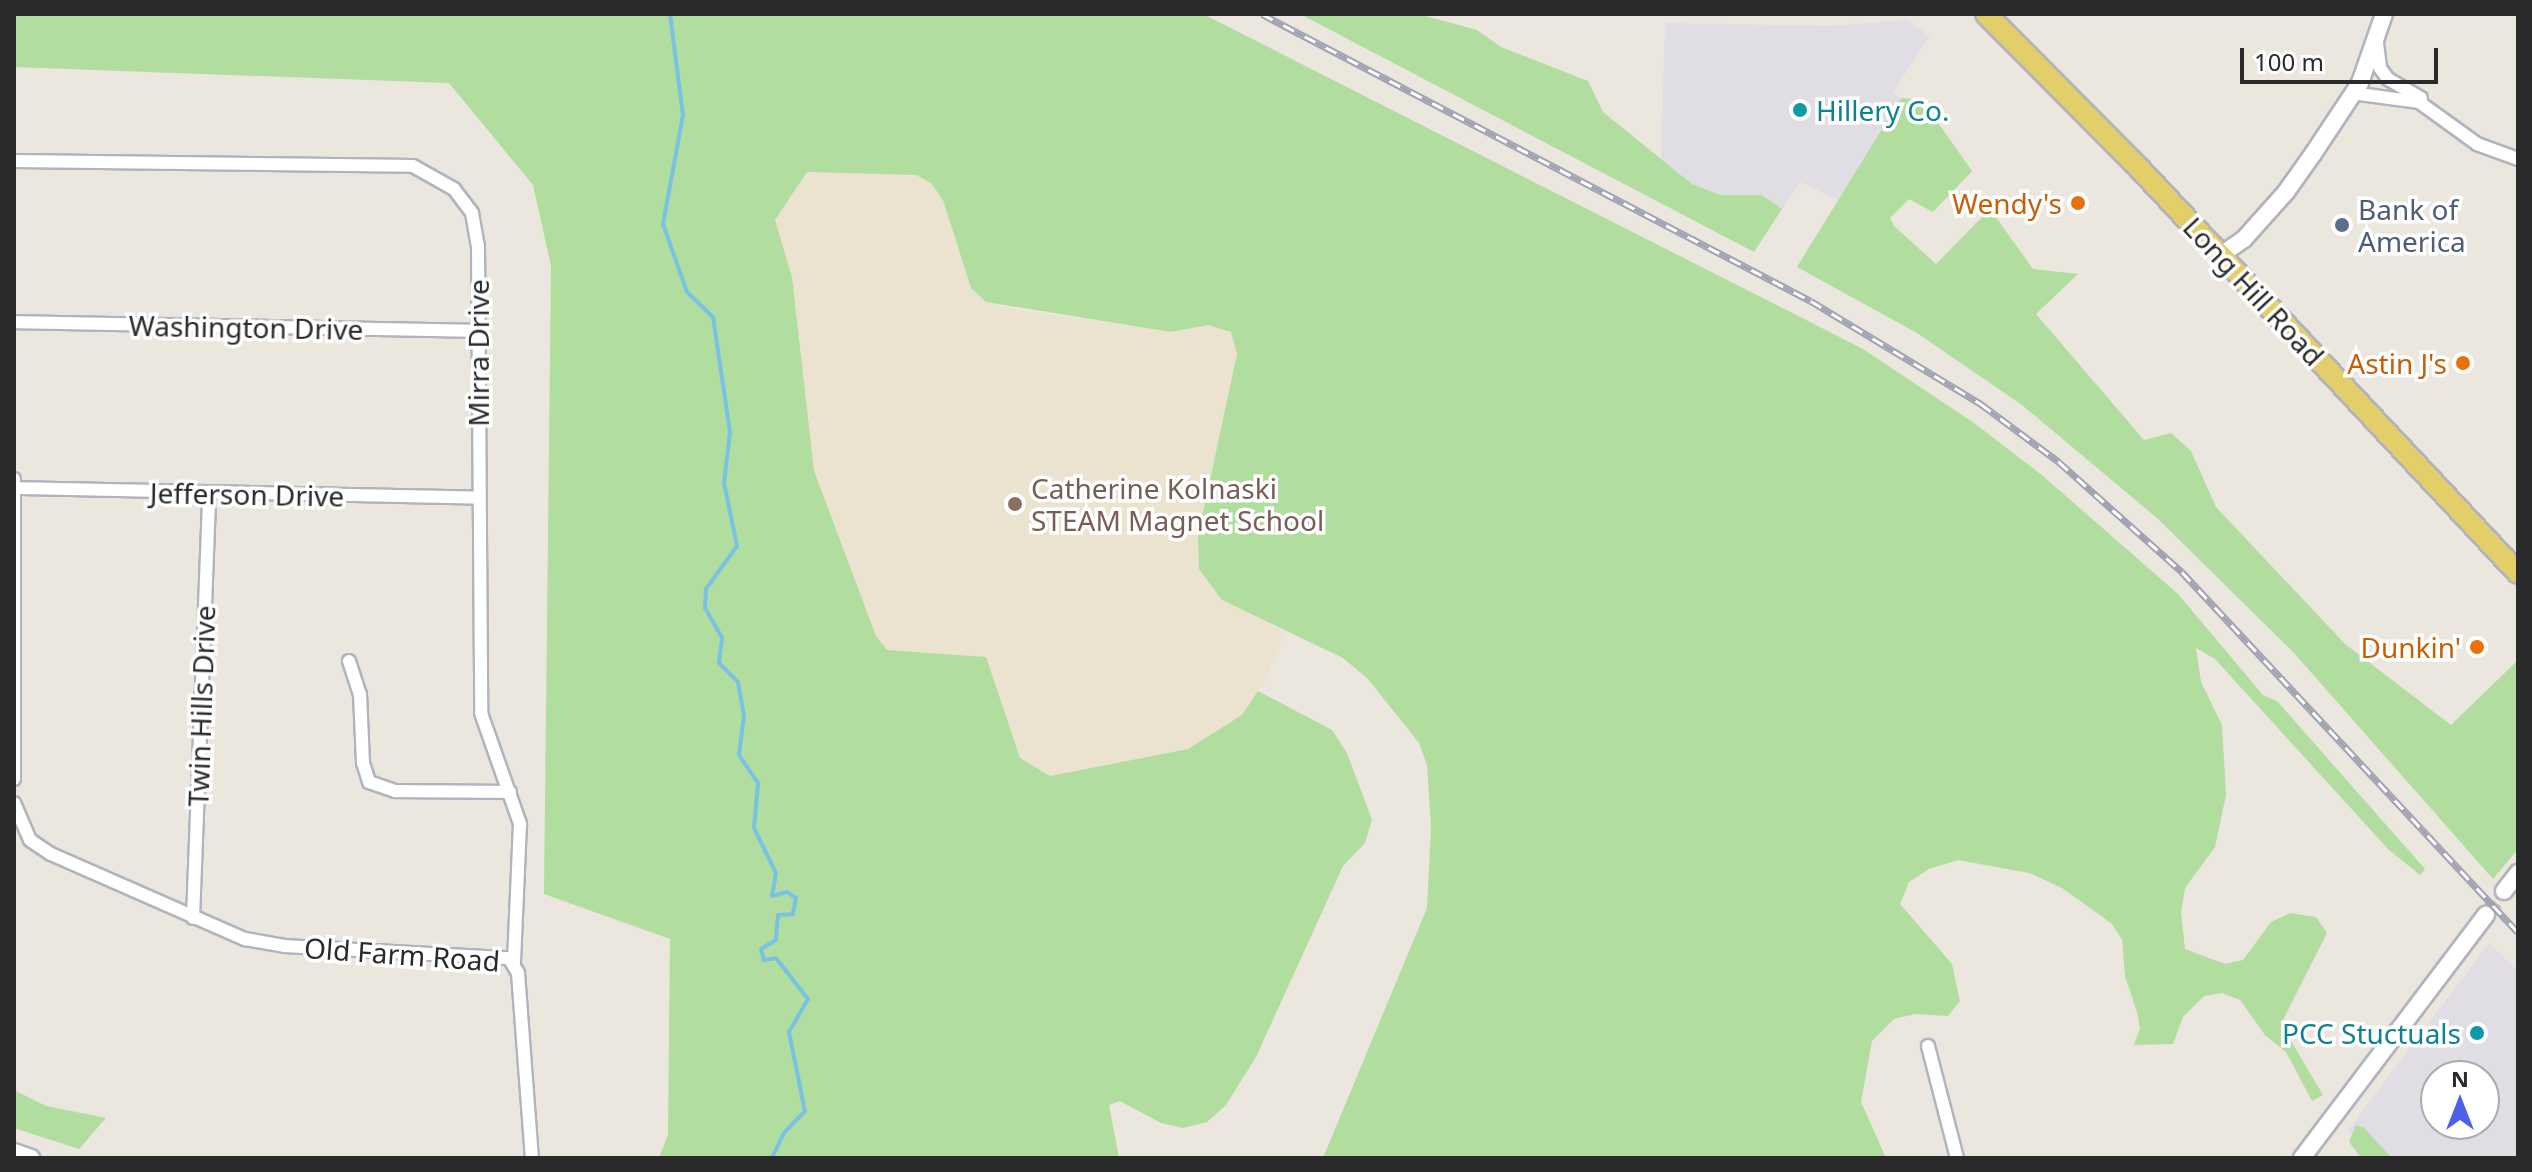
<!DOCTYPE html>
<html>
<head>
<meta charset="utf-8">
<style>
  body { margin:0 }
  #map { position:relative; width:2532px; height:1172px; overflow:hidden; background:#ebe6de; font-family:"Noto Sans",sans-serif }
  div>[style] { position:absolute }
  .industrial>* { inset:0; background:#e0dee4 }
  .education>* { inset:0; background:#ebe3cf }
  .green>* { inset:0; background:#b1dd9f }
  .stream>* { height:4px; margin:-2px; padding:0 2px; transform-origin:2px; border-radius:2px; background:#7ac2e4 }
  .tertiary-tunnel>* { height:16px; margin-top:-8px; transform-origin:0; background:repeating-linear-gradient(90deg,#c4c0ba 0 16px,transparent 0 24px) }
  .roads { filter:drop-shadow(2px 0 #b1b3bd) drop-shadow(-2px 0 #b1b3bd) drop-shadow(0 2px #b1b3bd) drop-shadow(0 -2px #b1b3bd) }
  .minor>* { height:12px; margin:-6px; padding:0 6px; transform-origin:6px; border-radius:6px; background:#fff }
  .tertiary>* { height:16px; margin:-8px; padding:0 8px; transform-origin:8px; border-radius:8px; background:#fff }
  .primary>* { height:20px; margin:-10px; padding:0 10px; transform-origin:10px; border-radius:10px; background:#e4ce6a }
  .rail>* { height:7px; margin-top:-3.5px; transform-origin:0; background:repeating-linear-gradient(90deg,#fff 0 12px,#a1a3b3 0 24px); box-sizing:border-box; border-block:2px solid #a1a3b3 }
  .dots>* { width:22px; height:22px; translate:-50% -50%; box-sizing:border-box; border:4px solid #fff; border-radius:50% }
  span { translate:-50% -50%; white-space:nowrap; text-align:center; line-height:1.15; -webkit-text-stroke:7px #fff; paint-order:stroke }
  .culture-label { font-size:28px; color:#0d838f }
  .left { translate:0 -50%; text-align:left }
  .right { translate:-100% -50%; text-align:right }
  .food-label { font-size:28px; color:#c56008 }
  .service-label { font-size:28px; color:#4e5e75 }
  .street-label { font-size:28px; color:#2a2a2a }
  .education-label { font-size:28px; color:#785e54 }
  .frame { position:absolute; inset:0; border:16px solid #2a2a2a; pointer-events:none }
  .north { position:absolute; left:2420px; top:1060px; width:80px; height:80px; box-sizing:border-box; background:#fff; border:2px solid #aaa; border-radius:50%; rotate:0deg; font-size:22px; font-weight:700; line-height:32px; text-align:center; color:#2a2a2a }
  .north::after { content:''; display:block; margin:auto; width:28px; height:36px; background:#4c62ea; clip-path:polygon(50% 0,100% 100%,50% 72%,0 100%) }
  .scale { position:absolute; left:2240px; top:48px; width:198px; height:36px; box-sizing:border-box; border:4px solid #2a2a2a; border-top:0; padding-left:10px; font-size:24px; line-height:28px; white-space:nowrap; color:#2a2a2a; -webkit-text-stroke:6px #fff; paint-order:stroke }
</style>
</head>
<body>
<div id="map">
  <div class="industrial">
    <i style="clip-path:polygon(1907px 20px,1930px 36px,1893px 92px,1901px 98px,1838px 200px,1800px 182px,1782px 209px,1762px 195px,1720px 195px,1692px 184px,1661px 158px,1665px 23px,1828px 26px)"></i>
    <i style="clip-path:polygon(evenodd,2489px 943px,2518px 971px,2518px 1158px,2372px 1158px,2348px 1130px,2489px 943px,2436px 1076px,2484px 1076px,2484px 1124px,2436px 1124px,2436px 1076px)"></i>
  </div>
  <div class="education">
    <i style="clip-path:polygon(807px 172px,917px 175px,932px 183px,943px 200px,971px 288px,1004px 308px,1171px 332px,1208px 325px,1231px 331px,1237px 354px,1198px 554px,1222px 600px,1285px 632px,1264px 683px,1242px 715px,1208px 740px,1188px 749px,1050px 776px,1020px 758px,986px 657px,887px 650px,876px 637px,814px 471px,792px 277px,775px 220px)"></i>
  </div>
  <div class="green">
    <i style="clip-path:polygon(14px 14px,1203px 14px,1863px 349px,1974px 423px,2043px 476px,2178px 594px,2263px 695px,2277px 701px,2425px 869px,2420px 875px,2388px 849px,2215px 659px,2196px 648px,2201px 682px,2222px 725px,2226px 795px,2215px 847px,2185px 888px,2181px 913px,2185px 949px,2225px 964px,2243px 960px,2271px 922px,2290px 913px,2316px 917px,2327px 933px,2281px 1024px,2323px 1095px,2312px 1101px,2286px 1052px,2265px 1035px,2240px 1000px,2222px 993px,2204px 996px,2183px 1017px,2173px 1044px,2134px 1045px,2140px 1028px,2137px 1012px,2125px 976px,2122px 939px,2111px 923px,2062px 888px,2029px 873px,1958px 860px,1929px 869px,1909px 882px,1900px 904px,1952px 964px,1960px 1001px,1948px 1016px,1915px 1014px,1894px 1019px,1872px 1041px,1861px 1102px,1886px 1158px,1323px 1158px,1427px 908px,1431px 827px,1427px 765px,1419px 743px,1367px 678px,1343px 658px,1222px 600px,1199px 569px,1198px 536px,1237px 354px,1231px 332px,1208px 325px,1171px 332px,986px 302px,971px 288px,943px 200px,931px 183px,916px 175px,807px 172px,775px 220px,792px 277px,814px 471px,876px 636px,887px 650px,986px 657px,1020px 758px,1050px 776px,1188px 749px,1242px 715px,1258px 691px,1332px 730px,1347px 753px,1372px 820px,1365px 843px,1343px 866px,1256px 1057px,1226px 1105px,1207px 1122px,1183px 1128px,1161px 1123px,1120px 1101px,1109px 1105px,1119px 1158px,659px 1158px,668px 1134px,670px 939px,544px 894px,551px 266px,533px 185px,449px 83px,14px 67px)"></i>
    <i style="clip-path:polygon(1300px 14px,1418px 14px,1477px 30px,1501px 47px,1588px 81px,1603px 112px,1692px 184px,1720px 195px,1762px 195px,1782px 209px,1754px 252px)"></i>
    <i style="clip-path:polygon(1901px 98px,1922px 100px,1972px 171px,1933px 212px,1909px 199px,1890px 218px,1894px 226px,1936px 264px,1990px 209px,2033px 269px,2078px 274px,2036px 314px,2144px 440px,2171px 433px,2191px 451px,2216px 507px,2345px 644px,2451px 725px,2518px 660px,2518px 849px,2493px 879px,2294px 653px,2157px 518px,2022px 405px,1917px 333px,1797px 267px)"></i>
    <i style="clip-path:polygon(14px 1090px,46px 1106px,106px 1118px,79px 1149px,14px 1128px)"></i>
    <i style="clip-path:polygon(2356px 1125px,2364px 1128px,2392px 1158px,2361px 1158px,2349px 1142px)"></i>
  </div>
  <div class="stream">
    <i style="left:670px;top:14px;width:102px;rotate:82.7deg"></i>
    <i style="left:683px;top:115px;width:111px;rotate:100.4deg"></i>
    <i style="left:663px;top:224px;width:72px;rotate:70.6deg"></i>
    <i style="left:687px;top:292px;width:36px;rotate:44deg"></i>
    <i style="left:713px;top:317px;width:116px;rotate:81.6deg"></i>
    <i style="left:730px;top:432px;width:51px;rotate:96.7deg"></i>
    <i style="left:724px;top:483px;width:64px;rotate:78.3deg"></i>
    <i style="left:737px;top:546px;width:53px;rotate:125.8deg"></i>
    <i style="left:706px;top:589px;width:19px;rotate:93deg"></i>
    <i style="left:705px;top:608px;width:34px;rotate:60deg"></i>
    <i style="left:722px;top:638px;width:25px;rotate:97deg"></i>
    <i style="left:719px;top:663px;width:27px;rotate:45deg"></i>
    <i style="left:738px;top:682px;width:34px;rotate:80deg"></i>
    <i style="left:744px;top:715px;width:40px;rotate:97.1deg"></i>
    <i style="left:739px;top:755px;width:34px;rotate:56deg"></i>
    <i style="left:758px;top:783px;width:45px;rotate:95.1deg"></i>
    <i style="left:754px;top:828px;width:50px;rotate:63.9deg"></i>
    <i style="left:776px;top:873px;width:23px;rotate:100deg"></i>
    <i style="left:772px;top:896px;width:16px;rotate:-15deg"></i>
    <i style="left:787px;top:892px;width:11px;rotate:34deg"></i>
    <i style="left:796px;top:898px;width:16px;rotate:101deg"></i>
    <i style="left:793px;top:914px;width:15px;rotate:176deg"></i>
    <i style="left:778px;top:915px;width:25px;rotate:95deg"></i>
    <i style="left:776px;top:940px;width:17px;rotate:149deg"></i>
    <i style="left:761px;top:949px;width:11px;rotate:75deg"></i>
    <i style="left:764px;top:960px;width:12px;rotate:-9deg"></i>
    <i style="left:776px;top:958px;width:52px;rotate:52deg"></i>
    <i style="left:808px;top:999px;width:38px;rotate:120deg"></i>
    <i style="left:789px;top:1032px;width:81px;rotate:78.6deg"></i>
    <i style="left:805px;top:1111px;width:30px;rotate:134deg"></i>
    <i style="left:784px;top:1133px;width:28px;rotate:116deg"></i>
  </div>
  <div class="tertiary-tunnel">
    <i style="left:2486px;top:915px;width:30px;rotate:-53deg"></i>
  </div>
  <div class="roads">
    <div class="minor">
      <i style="left:2377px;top:43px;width:25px;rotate:83deg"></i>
      <i style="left:2380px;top:68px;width:14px;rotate:54deg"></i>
      <i style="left:2388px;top:79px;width:38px;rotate:30deg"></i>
      <i style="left:2352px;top:93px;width:68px;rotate:7.7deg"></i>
      <i style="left:2419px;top:102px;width:72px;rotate:35.9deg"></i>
      <i style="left:2477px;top:144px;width:44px;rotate:20.1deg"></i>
      <i style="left:14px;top:161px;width:399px;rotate:0.7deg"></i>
      <i style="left:413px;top:166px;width:47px;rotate:29.3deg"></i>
      <i style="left:454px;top:189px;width:30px;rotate:53deg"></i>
      <i style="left:472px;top:213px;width:34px;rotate:80deg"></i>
      <i style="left:478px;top:246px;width:467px;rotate:89.6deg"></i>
      <i style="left:481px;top:713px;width:118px;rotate:70.6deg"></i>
      <i style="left:520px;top:824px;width:138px;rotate:92.5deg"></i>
      <i style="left:14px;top:322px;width:464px;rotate:1.1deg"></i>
      <i style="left:14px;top:479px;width:300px;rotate:90deg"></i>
      <i style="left:16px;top:488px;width:462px;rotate:1.2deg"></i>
      <i style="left:349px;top:661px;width:35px;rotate:72deg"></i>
      <i style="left:360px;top:694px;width:69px;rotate:87.5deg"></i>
      <i style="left:363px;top:763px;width:20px;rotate:72deg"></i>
      <i style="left:369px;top:782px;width:28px;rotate:19deg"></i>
      <i style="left:395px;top:791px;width:115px;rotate:0.5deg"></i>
      <i style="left:14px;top:803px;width:40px;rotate:66.6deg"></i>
      <i style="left:30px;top:840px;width:25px;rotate:34deg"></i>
      <i style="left:51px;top:854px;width:212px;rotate:23.7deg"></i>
      <i style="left:245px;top:939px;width:40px;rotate:10deg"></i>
      <i style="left:284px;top:946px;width:225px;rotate:3.1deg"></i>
      <i style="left:509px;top:958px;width:17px;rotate:59deg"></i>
      <i style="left:518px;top:973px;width:186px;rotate:85.7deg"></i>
      <i style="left:193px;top:918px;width:424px;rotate:-87.8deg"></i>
      <i style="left:1928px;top:1046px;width:116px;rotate:75.5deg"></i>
    </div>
    <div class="tertiary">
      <i style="left:2221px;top:255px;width:28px;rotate:-35deg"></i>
      <i style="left:2244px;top:239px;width:63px;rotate:-48.2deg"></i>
      <i style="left:2286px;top:192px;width:47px;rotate:-54.6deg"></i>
      <i style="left:2313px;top:154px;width:85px;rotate:-56.5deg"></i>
      <i style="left:2360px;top:83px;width:73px;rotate:-70.8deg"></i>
      <i style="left:2504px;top:891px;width:23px;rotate:-52deg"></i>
      <i style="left:14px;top:1152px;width:18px;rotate:19deg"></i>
      <i style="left:2302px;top:1158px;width:305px;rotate:-52.9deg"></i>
    </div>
    <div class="primary">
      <i style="left:1986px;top:14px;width:218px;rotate:45.2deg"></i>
      <i style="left:2140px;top:169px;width:553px;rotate:46.9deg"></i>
    </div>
  </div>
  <div class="rail">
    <i style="left:1262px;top:14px;width:619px;rotate:27.6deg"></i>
    <i style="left:1811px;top:301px;width:199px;rotate:31.2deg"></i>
    <i style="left:1981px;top:404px;width:97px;rotate:36.6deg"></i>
    <i style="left:2059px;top:462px;width:165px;rotate:41.8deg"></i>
    <i style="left:2182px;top:572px;width:492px;rotate:47deg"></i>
  </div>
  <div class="dots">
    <i style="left:1800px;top:110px;background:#0f9aa8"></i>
    <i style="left:2078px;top:203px;background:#e8710a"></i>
    <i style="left:2342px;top:225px;background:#5c6f8a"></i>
    <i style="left:2463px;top:363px;background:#e8710a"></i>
    <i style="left:1015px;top:504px;background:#8d6e63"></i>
    <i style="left:2477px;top:647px;background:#e8710a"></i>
    <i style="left:2477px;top:1033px;background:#0f9aa8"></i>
  </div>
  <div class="culture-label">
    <span class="left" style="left:1816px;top:110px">Hillery Co.</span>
    <span class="right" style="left:2461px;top:1033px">PCC Stuctuals</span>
  </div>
  <div class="food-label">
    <span class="right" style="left:2062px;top:203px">Wendy's</span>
    <span class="right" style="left:2447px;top:363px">Astin J's</span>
    <span class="right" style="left:2461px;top:647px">Dunkin'</span>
  </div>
  <div class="service-label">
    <span class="left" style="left:2358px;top:225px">Bank of<br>America</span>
  </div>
  <div class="street-label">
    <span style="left:2254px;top:291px;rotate:47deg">Long Hill Road</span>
    <span style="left:246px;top:327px;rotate:1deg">Washington Drive</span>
    <span style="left:478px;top:353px;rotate:-90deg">Mirra Drive</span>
    <span style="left:247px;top:494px;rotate:1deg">Jefferson Drive</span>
    <span style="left:201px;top:706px;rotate:-88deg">Twin Hills Drive</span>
    <span style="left:402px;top:954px;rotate:4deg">Old Farm Road</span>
  </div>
  <div class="education-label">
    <span class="left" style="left:1031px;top:504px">Catherine Kolnaski<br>STEAM Magnet School</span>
  </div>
  <div class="frame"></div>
  <div class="north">N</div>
  <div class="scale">100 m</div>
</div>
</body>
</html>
